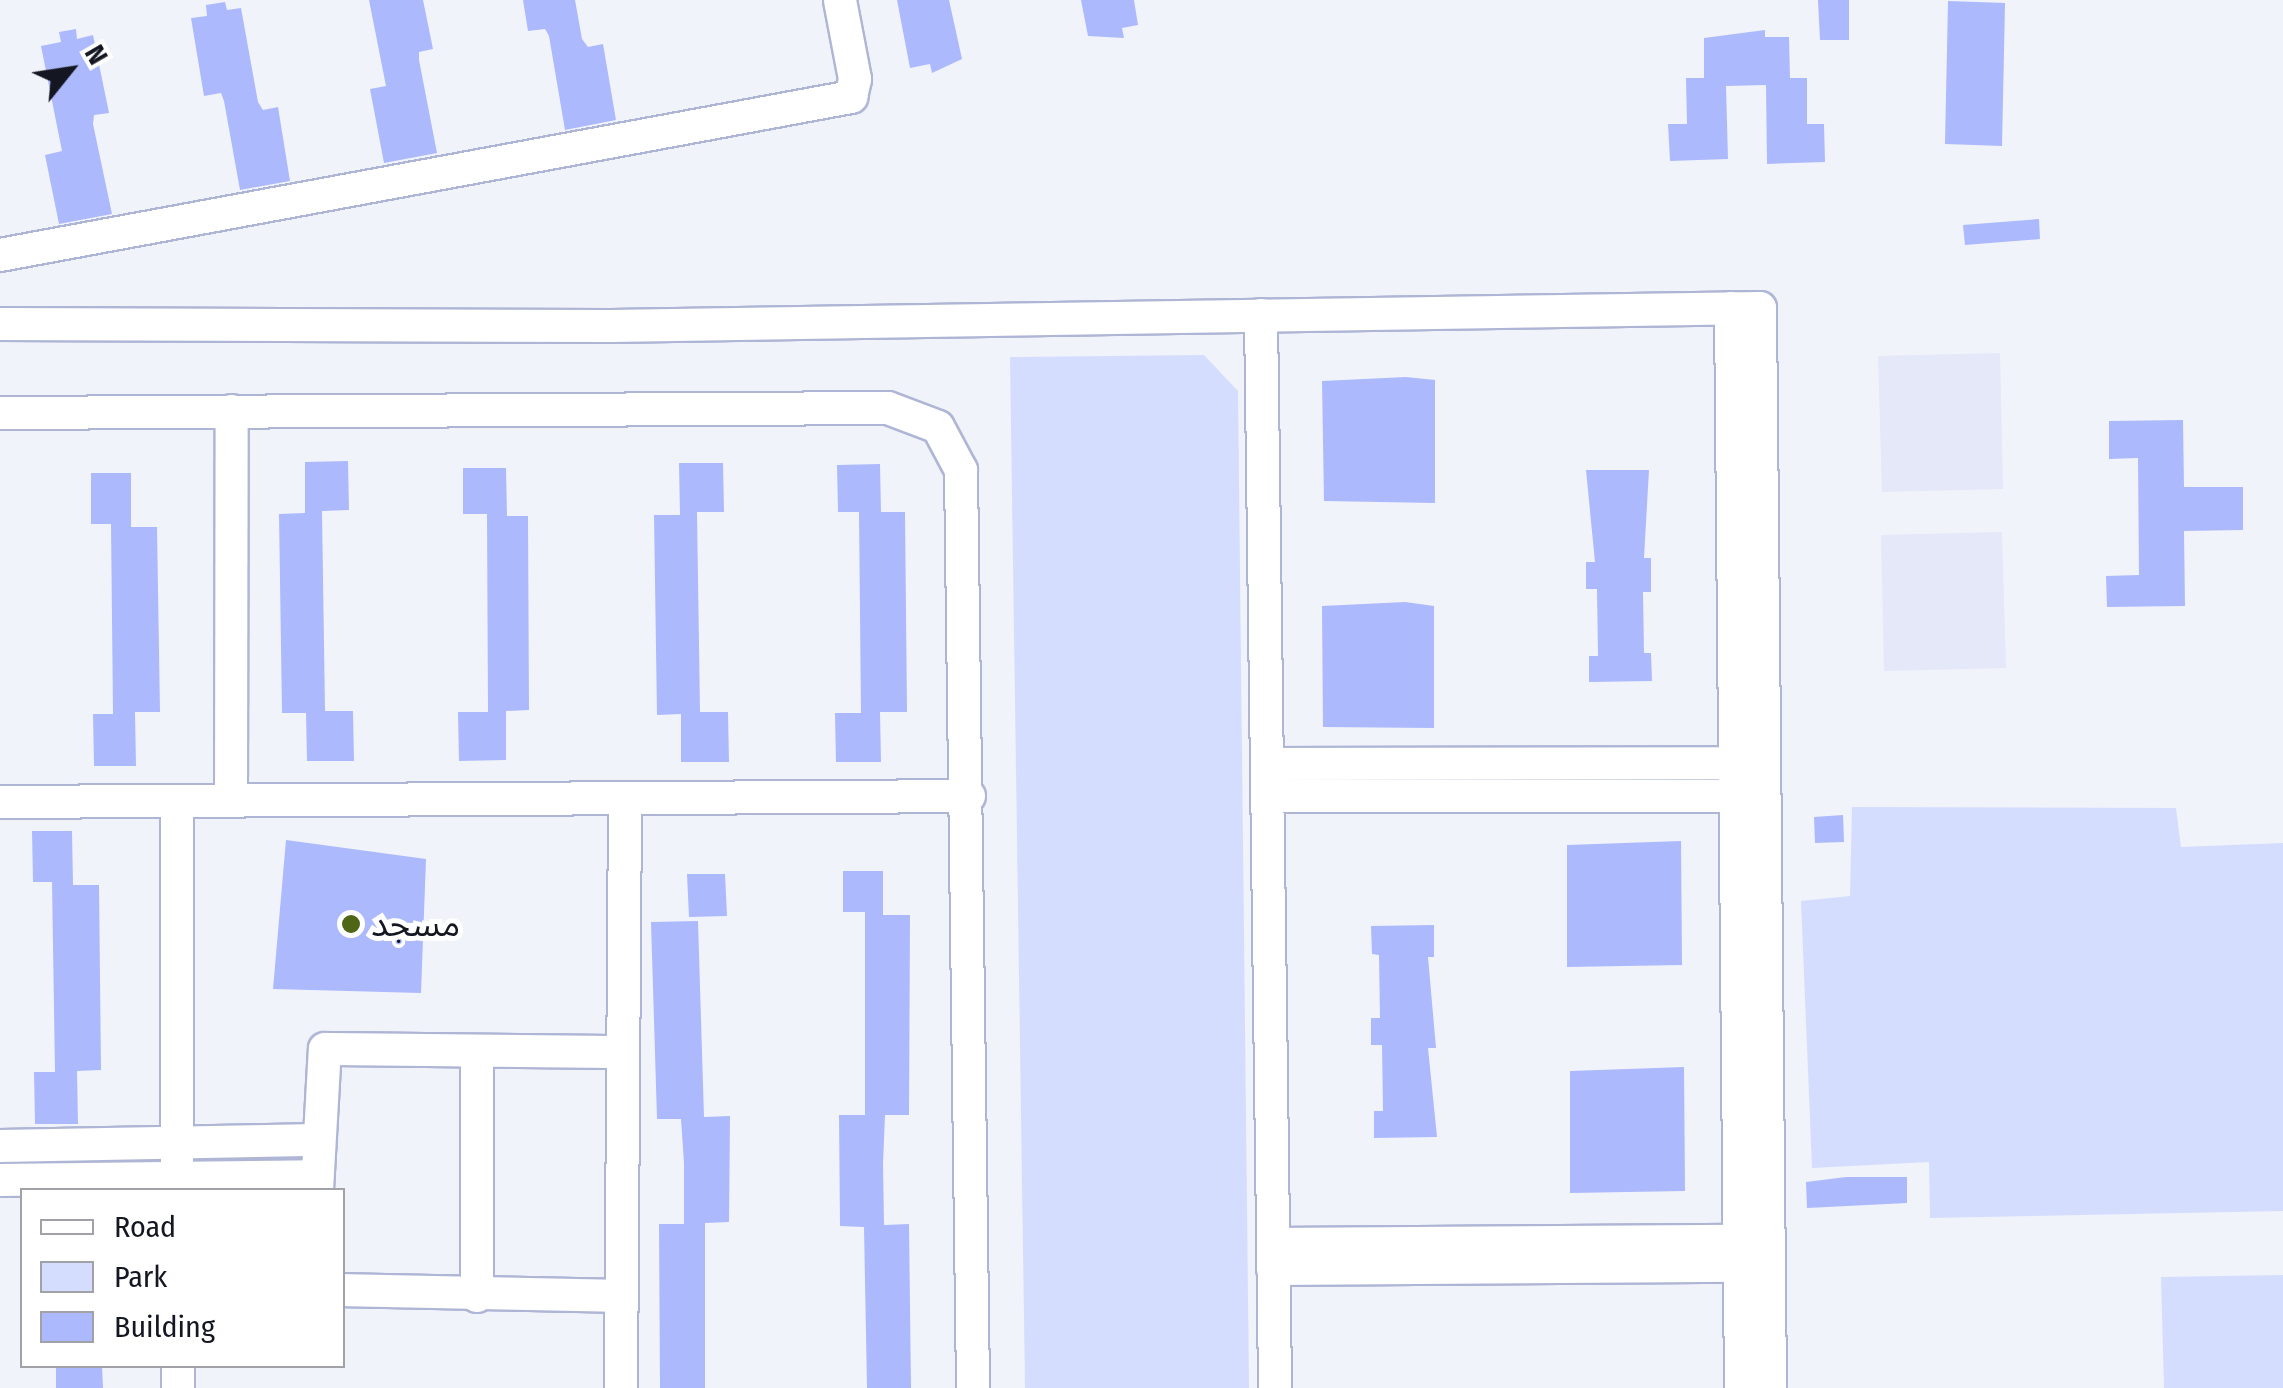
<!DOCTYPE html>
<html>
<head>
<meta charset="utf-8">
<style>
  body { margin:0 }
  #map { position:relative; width:2283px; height:1388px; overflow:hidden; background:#f1f3fa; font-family:"Fira Sans Condensed","Noto Sans Arabic",sans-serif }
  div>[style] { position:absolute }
  .built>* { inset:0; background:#e4e8f8 }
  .green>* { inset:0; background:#d5ddfe }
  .building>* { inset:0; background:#acb9fd }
  .roads { filter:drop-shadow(2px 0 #afb6d5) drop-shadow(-2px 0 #afb6d5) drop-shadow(0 2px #afb6d5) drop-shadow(0 -2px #afb6d5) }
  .minor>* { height:32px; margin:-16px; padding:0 16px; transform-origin:16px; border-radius:16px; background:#fff }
  .dots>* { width:28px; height:28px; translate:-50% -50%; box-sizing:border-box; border:5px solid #fff; border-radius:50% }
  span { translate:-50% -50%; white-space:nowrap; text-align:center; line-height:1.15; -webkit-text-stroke:10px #fff; paint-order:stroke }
  .poi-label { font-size:35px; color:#141722 }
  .left { translate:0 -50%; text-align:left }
  .legend { position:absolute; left:20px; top:1188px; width:325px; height:180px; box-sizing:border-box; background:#fff; border:2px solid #a1a2a7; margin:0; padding:12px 18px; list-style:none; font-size:30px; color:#141722 }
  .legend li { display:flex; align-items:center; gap:20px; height:50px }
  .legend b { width:50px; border:2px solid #a1a2a7 }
  .north { position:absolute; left:20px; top:20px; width:100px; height:100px; -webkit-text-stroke:8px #fff; paint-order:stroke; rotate:60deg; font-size:28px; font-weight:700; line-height:40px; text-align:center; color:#141722 }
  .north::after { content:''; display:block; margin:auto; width:35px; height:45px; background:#141722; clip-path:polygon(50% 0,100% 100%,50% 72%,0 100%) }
</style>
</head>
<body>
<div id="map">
  <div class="built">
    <i style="clip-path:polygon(2000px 353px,2003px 489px,1882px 492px,1878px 356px)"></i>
    <i style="clip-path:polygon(2002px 532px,2006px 668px,1884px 671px,1881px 535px)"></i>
  </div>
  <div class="green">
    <i style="clip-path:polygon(1204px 355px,1238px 391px,1249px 1388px,1025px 1388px,1010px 357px)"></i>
    <i style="clip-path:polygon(1852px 807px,2176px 808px,2181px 847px,2283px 843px,2283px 1211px,1930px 1218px,1929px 1162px,1812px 1168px,1801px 901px,1850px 896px)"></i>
    <i style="clip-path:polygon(2283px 1275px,2283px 1388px,2164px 1388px,2161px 1277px)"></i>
  </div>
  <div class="building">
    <i style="clip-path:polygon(369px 0,423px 0,433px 49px,419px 52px,419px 60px,437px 153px,384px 163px,370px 89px,386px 86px)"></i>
    <i style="clip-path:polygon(523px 0,575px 0,582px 39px,588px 47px,603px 44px,616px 120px,565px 130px,549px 36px,545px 29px,528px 31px)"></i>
    <i style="clip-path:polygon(897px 0,949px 0,962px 59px,932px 73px,930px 64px,910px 68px)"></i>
    <i style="clip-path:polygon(1081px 0,1134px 0,1138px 25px,1122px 28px,1124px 38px,1088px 36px)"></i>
    <i style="clip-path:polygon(1818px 0,1849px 0,1849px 40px,1820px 40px)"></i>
    <i style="clip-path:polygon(1948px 1px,2005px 3px,2002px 146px,1945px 144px)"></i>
    <i style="clip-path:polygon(225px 2px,227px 10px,241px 8px,258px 102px,263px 110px,278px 107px,290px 181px,240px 190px,224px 101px,221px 93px,204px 96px,191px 18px,207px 16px,206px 5px)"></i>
    <i style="clip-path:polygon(76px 29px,77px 39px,93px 35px,109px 113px,94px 115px,93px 124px,112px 214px,59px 224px,45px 155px,62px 151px,41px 46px,61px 42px,59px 32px)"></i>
    <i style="clip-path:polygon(1765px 30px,1765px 37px,1789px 37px,1790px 78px,1807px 78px,1807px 124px,1824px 124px,1825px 162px,1767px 164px,1766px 85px,1726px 86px,1728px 159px,1670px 161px,1668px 124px,1687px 124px,1686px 78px,1704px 78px,1704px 38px)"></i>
    <i style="clip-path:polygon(2039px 219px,2040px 239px,1965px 245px,1963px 225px)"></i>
    <i style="clip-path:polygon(1406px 377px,1435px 380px,1435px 503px,1324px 501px,1322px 381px)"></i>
    <i style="clip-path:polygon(2183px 420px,2184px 487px,2243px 487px,2243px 530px,2184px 531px,2185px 606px,2107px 607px,2106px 576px,2139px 575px,2138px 458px,2109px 459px,2109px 421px)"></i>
    <i style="clip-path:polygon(348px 461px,349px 510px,322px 511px,325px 711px,353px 711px,354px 761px,307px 761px,306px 713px,282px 713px,279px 514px,305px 513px,305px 462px)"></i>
    <i style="clip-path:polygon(679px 463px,723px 463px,724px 512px,697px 512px,700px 712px,728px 712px,729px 762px,681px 762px,681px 714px,657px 715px,654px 515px,680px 515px)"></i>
    <i style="clip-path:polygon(880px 464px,881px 512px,905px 512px,907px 712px,880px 712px,881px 762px,836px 762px,835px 713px,861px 713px,859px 512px,838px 512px,837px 465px)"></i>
    <i style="clip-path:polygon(463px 468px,506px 468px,507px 516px,528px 516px,529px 710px,506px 711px,506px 760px,459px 761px,458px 712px,488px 712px,487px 514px,463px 514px)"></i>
    <i style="clip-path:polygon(1586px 470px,1649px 470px,1644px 558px,1651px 558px,1651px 592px,1643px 592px,1644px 653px,1651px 653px,1652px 681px,1589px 682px,1589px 656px,1598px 656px,1597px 589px,1586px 589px,1586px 562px,1595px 562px)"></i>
    <i style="clip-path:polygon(91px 473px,131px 473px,131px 527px,157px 527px,160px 712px,135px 712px,136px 766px,94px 766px,93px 714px,113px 714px,111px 524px,91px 524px)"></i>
    <i style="clip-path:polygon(1405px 602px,1434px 606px,1434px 728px,1323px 727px,1322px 606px)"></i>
    <i style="clip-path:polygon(1843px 815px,1844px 842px,1815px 843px,1814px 817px)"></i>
    <i style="clip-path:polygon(32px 831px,72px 831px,73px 885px,99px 885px,101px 1070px,77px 1071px,78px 1124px,35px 1124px,34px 1072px,55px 1072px,52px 882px,33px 882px)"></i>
    <i style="clip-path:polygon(286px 840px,426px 859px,421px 993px,273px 989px)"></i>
    <i style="clip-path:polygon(1681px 841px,1682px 965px,1567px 967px,1567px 845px)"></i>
    <i style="clip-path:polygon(843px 871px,883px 871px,883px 915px,910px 915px,909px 1115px,885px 1115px,883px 1164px,884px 1225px,909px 1224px,911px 1388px,867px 1388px,864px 1227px,840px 1226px,839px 1115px,865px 1115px,865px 912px,843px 912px)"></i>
    <i style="clip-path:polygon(687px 874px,725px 874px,727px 916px,689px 917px)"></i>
    <i style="clip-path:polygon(698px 921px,704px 1117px,730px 1116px,729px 1222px,705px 1223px,705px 1388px,660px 1388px,659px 1224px,684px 1224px,684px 1163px,681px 1119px,657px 1119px,651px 922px)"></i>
    <i style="clip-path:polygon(1434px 925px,1434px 957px,1428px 957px,1436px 1048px,1428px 1048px,1437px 1137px,1374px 1138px,1374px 1111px,1383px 1111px,1382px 1045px,1371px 1045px,1371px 1018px,1380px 1018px,1379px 955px,1372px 954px,1371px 926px)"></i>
    <i style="clip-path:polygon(1684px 1067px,1685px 1191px,1570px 1193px,1570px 1071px)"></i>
    <i style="clip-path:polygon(1846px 1177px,1907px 1177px,1907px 1203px,1807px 1208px,1806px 1182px)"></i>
    <i style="clip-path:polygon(56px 1366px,102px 1366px,103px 1388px,56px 1388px)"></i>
  </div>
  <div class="roads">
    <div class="minor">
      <i style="left:0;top:255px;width:866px;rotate:-10.52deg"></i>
      <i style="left:851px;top:97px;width:18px;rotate:-77deg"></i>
      <i style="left:855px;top:79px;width:80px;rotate:-100.8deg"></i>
      <i style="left:1731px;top:308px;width:1080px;rotate:89.47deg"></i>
      <i style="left:1261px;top:315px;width:1073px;rotate:89.25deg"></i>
      <i style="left:0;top:324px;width:611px;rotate:0.19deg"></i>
      <i style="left:611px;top:326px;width:1149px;rotate:-0.9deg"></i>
      <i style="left:1760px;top:308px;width:1080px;rotate:89.47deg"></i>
      <i style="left:0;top:413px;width:888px;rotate:-0.32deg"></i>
      <i style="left:888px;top:408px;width:53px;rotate:20.8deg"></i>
      <i style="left:938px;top:427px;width:49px;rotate:61.9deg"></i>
      <i style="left:961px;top:470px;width:918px;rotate:89.25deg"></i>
      <i style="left:1267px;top:764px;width:469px;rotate:-0.1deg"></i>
      <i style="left:1267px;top:796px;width:469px"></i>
      <i style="left:231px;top:801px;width:390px;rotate:-89.9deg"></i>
      <i style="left:0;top:802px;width:969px;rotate:-0.35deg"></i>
      <i style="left:477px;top:1051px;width:245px;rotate:90deg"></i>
      <i style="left:0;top:1146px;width:319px;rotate:-1.1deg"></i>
      <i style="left:0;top:1180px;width:316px;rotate:-0.7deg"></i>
      <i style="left:177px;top:1190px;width:389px;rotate:-90deg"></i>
      <i style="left:317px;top:1190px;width:141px;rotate:-86.8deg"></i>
      <i style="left:325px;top:1049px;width:294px;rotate:0.6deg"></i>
      <i style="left:1273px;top:1244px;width:467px;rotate:-0.4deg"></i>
      <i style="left:1740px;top:1241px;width:22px;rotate:24deg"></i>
      <i style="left:1273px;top:1269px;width:467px;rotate:-0.4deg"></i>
      <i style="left:1740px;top:1266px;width:18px;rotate:-22deg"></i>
      <i style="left:342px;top:1290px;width:278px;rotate:1.2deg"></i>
      <i style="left:178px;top:1366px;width:22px;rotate:90deg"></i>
      <i style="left:621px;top:1388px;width:590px;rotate:-89.61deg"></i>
    </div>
  </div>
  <div class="dots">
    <i style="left:351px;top:924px;background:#4e6616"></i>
  </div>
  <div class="poi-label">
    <span class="left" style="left:371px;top:924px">مسجد</span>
  </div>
  <ul class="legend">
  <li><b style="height:12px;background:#fff"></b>Road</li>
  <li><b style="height:28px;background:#d5ddfe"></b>Park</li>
  <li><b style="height:28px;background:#acb9fd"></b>Building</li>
  </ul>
  <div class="north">N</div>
</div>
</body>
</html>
